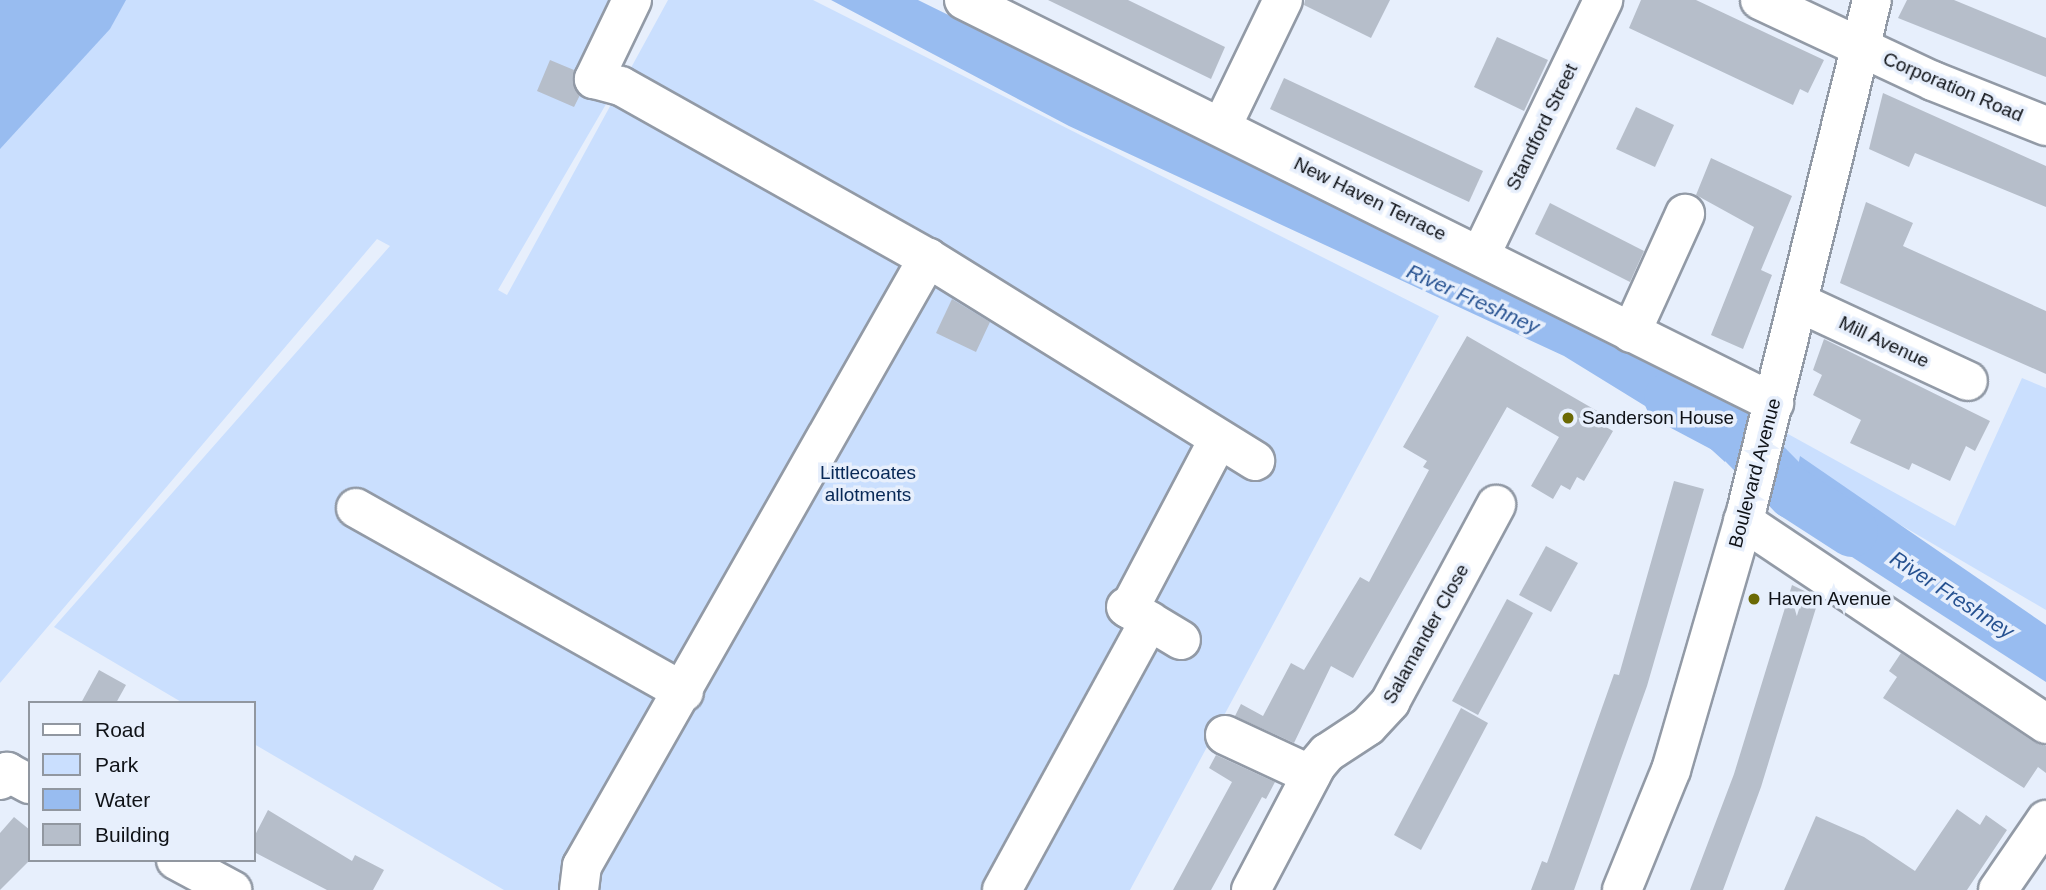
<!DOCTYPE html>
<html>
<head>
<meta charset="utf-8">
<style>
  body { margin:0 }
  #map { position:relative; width:2046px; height:890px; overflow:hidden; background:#e7effc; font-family:Arial,sans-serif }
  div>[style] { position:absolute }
  .green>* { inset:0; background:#cadffe }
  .water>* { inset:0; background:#98bcf0 }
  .river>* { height:52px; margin:-26px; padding:0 26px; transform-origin:26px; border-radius:26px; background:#98bcf0 }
  .building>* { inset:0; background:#b6beca }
  .roads { filter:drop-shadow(2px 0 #929aa6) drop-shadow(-2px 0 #929aa6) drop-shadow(0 2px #929aa6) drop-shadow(0 -2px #929aa6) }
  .minor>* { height:38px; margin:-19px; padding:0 19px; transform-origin:19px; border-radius:19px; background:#fff }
  .dots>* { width:19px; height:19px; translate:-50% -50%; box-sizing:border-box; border:4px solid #e7effc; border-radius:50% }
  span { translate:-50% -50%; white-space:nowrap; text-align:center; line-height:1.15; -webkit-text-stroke:7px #e7effc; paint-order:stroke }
  .street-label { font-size:19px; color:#0f1217 }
  .poi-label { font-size:19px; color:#0f1217 }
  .left { translate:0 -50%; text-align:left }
  .park-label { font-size:19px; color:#072856 }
  .water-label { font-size:21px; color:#265190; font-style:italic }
  .legend { position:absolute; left:28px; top:701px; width:228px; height:161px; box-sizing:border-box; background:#e7effc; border:2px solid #9197a0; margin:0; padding:9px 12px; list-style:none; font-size:21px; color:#0f1217 }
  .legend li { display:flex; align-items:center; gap:14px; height:35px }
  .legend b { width:35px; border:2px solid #9197a0 }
</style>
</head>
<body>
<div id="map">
  <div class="green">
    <i style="clip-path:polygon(0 0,611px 0,609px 99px,498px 290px,507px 295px,668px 0,813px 0,1439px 316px,1130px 890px,504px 890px,254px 744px,254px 703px,183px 703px,54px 627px,390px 246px,377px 239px,0 683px)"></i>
    <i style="clip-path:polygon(2022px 378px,2046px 388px,2046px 610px,1776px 452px,1779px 429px,1955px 526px)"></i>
  </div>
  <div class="water">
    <i style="clip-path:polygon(0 0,126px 0,110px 29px,0 149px)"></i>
    <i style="clip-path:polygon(831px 0,918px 0,1738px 404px,1725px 462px,1702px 441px,1564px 356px,1069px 126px)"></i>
    <i style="clip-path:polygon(1800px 456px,2046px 625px,2046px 682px,1793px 519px,1789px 509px)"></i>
  </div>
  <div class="river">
    <i style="left:1670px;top:398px;width:70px;rotate:28deg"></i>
    <i style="left:1732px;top:431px;width:87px;rotate:45.5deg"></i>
    <i style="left:1793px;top:493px;width:70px;rotate:32.8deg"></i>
  </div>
  <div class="building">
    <i style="clip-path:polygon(1048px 0,1128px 0,1225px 47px,1211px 79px)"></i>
    <i style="clip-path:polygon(1305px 0,1390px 0,1371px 38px,1304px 5px)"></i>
    <i style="clip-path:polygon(1641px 0,1696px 0,1824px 60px,1808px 93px,1800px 89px,1793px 105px,1629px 28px)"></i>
    <i style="clip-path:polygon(1907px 0,1954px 0,2046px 38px,2046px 77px,1898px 18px)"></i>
    <i style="clip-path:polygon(1497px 37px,1548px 60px,1524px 111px,1474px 87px)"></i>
    <i style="clip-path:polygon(550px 60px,574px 70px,573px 83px,580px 95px,574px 107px,537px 91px)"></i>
    <i style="clip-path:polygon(1284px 78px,1483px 171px,1469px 202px,1270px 109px)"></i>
    <i style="clip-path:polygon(1883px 93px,2046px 166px,2046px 207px,1915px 153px,1909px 167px,1869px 149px)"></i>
    <i style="clip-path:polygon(1636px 107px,1674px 125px,1655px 167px,1616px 149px)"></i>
    <i style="clip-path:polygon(1711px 158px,1792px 196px,1761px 270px,1772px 275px,1743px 349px,1711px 335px,1754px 227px,1696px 195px)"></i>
    <i style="clip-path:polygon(1866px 202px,1913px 223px,1903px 246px,2046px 311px,2046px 374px,1840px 283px)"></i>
    <i style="clip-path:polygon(1550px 203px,1644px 251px,1630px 282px,1535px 234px)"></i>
    <i style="clip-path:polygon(952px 299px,990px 322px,976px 352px,936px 333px)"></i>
    <i style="clip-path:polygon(1467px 336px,1611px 419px,1606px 427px,1613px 431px,1584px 481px,1577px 477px,1570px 490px,1561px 485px,1553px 499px,1531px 486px,1559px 437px,1507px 407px,1353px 678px,1331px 666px,1294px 743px,1235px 716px,1241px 704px,1263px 716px,1291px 663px,1304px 670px,1360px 577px,1369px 582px,1429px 470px,1423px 467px,1427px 461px,1403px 447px)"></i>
    <i style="clip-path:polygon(1824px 339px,1990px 421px,1975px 451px,1966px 446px,1950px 481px,1912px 463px,1909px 470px,1850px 443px,1861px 420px,1813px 395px,1822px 375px,1813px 370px)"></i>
    <i style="clip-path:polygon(1674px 481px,1704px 489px,1647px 686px,1574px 890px,1531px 890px,1542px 861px,1547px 863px,1614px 674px,1619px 675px)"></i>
    <i style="clip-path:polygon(1546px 546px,1578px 563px,1551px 612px,1519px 595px)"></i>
    <i style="clip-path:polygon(1792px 585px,1819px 598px,1761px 787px,1723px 890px,1690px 890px,1734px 774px)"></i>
    <i style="clip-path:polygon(1507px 599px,1533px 613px,1478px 715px,1452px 701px)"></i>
    <i style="clip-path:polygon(1901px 653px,2034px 742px,2046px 746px,2046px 773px,2038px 767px,2024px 788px,1883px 698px,1897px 677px,1889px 671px)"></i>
    <i style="clip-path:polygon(99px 670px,126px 685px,116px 703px,81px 703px)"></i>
    <i style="clip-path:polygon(1461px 708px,1488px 723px,1421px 850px,1394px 835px)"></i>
    <i style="clip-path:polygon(1216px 755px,1275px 782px,1266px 799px,1262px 797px,1211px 890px,1173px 890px,1232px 782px,1209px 768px)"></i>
    <i style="clip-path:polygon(1957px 809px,1980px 825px,1986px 815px,2007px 830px,1967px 890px,1784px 890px,1816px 816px,1864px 837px,1915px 871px)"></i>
    <i style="clip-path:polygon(268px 810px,352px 861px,355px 855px,384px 870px,373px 890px,327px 890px,254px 852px,254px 837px)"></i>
    <i style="clip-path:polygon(14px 817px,30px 830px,30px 860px,0 890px,0 833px)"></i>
  </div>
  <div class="roads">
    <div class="minor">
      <i style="left:632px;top:0;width:88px;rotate:115.7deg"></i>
      <i style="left:594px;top:79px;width:28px;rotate:15deg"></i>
      <i style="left:621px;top:86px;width:352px;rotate:29.3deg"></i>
      <i style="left:928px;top:258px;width:385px;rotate:31.8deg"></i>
      <i style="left:964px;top:0;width:905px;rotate:26.45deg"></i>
      <i style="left:1760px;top:0;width:191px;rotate:25.1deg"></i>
      <i style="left:1933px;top:81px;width:122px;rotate:21.7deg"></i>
      <i style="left:1222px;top:126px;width:140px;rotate:-64.2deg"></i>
      <i style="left:1481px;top:254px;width:282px;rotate:-64.3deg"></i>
      <i style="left:1800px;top:303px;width:185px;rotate:24.9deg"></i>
      <i style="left:1631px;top:333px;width:131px;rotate:-65.6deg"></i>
      <i style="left:356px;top:508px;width:376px;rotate:29.3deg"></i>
      <i style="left:1743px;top:521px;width:365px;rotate:33.8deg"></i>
      <i style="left:1126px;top:607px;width:64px;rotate:31deg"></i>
      <i style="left:1129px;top:609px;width:191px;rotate:-62.2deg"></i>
      <i style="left:1225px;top:735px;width:95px;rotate:24.9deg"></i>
      <i style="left:0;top:780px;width:11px;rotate:-49deg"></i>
      <i style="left:7px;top:772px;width:26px;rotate:28deg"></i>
      <i style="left:176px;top:860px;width:64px;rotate:28.2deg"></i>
      <i style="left:579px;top:890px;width:24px;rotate:-83deg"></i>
      <i style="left:582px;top:866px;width:700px;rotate:-60.36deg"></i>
      <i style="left:1002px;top:890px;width:307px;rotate:-61.3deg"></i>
      <i style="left:1251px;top:890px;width:140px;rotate:-62.3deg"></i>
      <i style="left:1316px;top:766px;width:17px;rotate:-50deg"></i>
      <i style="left:1327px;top:753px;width:49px;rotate:-33.4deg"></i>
      <i style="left:1368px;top:726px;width:33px;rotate:-47deg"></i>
      <i style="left:1390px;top:702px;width:224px;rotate:-61.7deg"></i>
      <i style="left:1622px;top:890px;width:130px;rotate:-67.8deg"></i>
      <i style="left:1671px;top:770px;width:273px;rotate:-73.8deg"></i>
      <i style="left:1747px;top:508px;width:523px;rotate:-76.18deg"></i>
      <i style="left:1998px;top:890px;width:85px;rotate:-55.6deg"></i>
    </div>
  </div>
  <div class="dots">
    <i style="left:1568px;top:418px;background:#6b6904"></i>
    <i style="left:1754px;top:599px;background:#6b6904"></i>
  </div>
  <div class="street-label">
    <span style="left:1953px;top:87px;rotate:23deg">Corporation Road</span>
    <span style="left:1542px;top:127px;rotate:-64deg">Standford Street</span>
    <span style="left:1370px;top:199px;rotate:26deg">New Haven Terrace</span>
    <span style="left:1884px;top:342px;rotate:25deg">Mill Avenue</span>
    <span style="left:1755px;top:473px;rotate:-75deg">Boulevard Avenue</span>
    <span style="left:1426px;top:634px;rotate:-61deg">Salamander Close</span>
  </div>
  <div class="poi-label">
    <span class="left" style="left:1582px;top:418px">Sanderson House</span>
    <span class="left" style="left:1768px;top:599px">Haven Avenue</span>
  </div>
  <div class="park-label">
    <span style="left:868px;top:484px">Littlecoates<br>allotments</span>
  </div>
  <div class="water-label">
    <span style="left:1473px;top:299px;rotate:24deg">River Freshney</span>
    <span style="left:1952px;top:595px;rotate:33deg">River Freshney</span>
  </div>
  <ul class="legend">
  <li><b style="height:9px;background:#fff"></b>Road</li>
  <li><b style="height:19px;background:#cadffe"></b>Park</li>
  <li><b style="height:19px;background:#98bcf0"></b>Water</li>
  <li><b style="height:19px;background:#b6beca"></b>Building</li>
  </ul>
</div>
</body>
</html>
